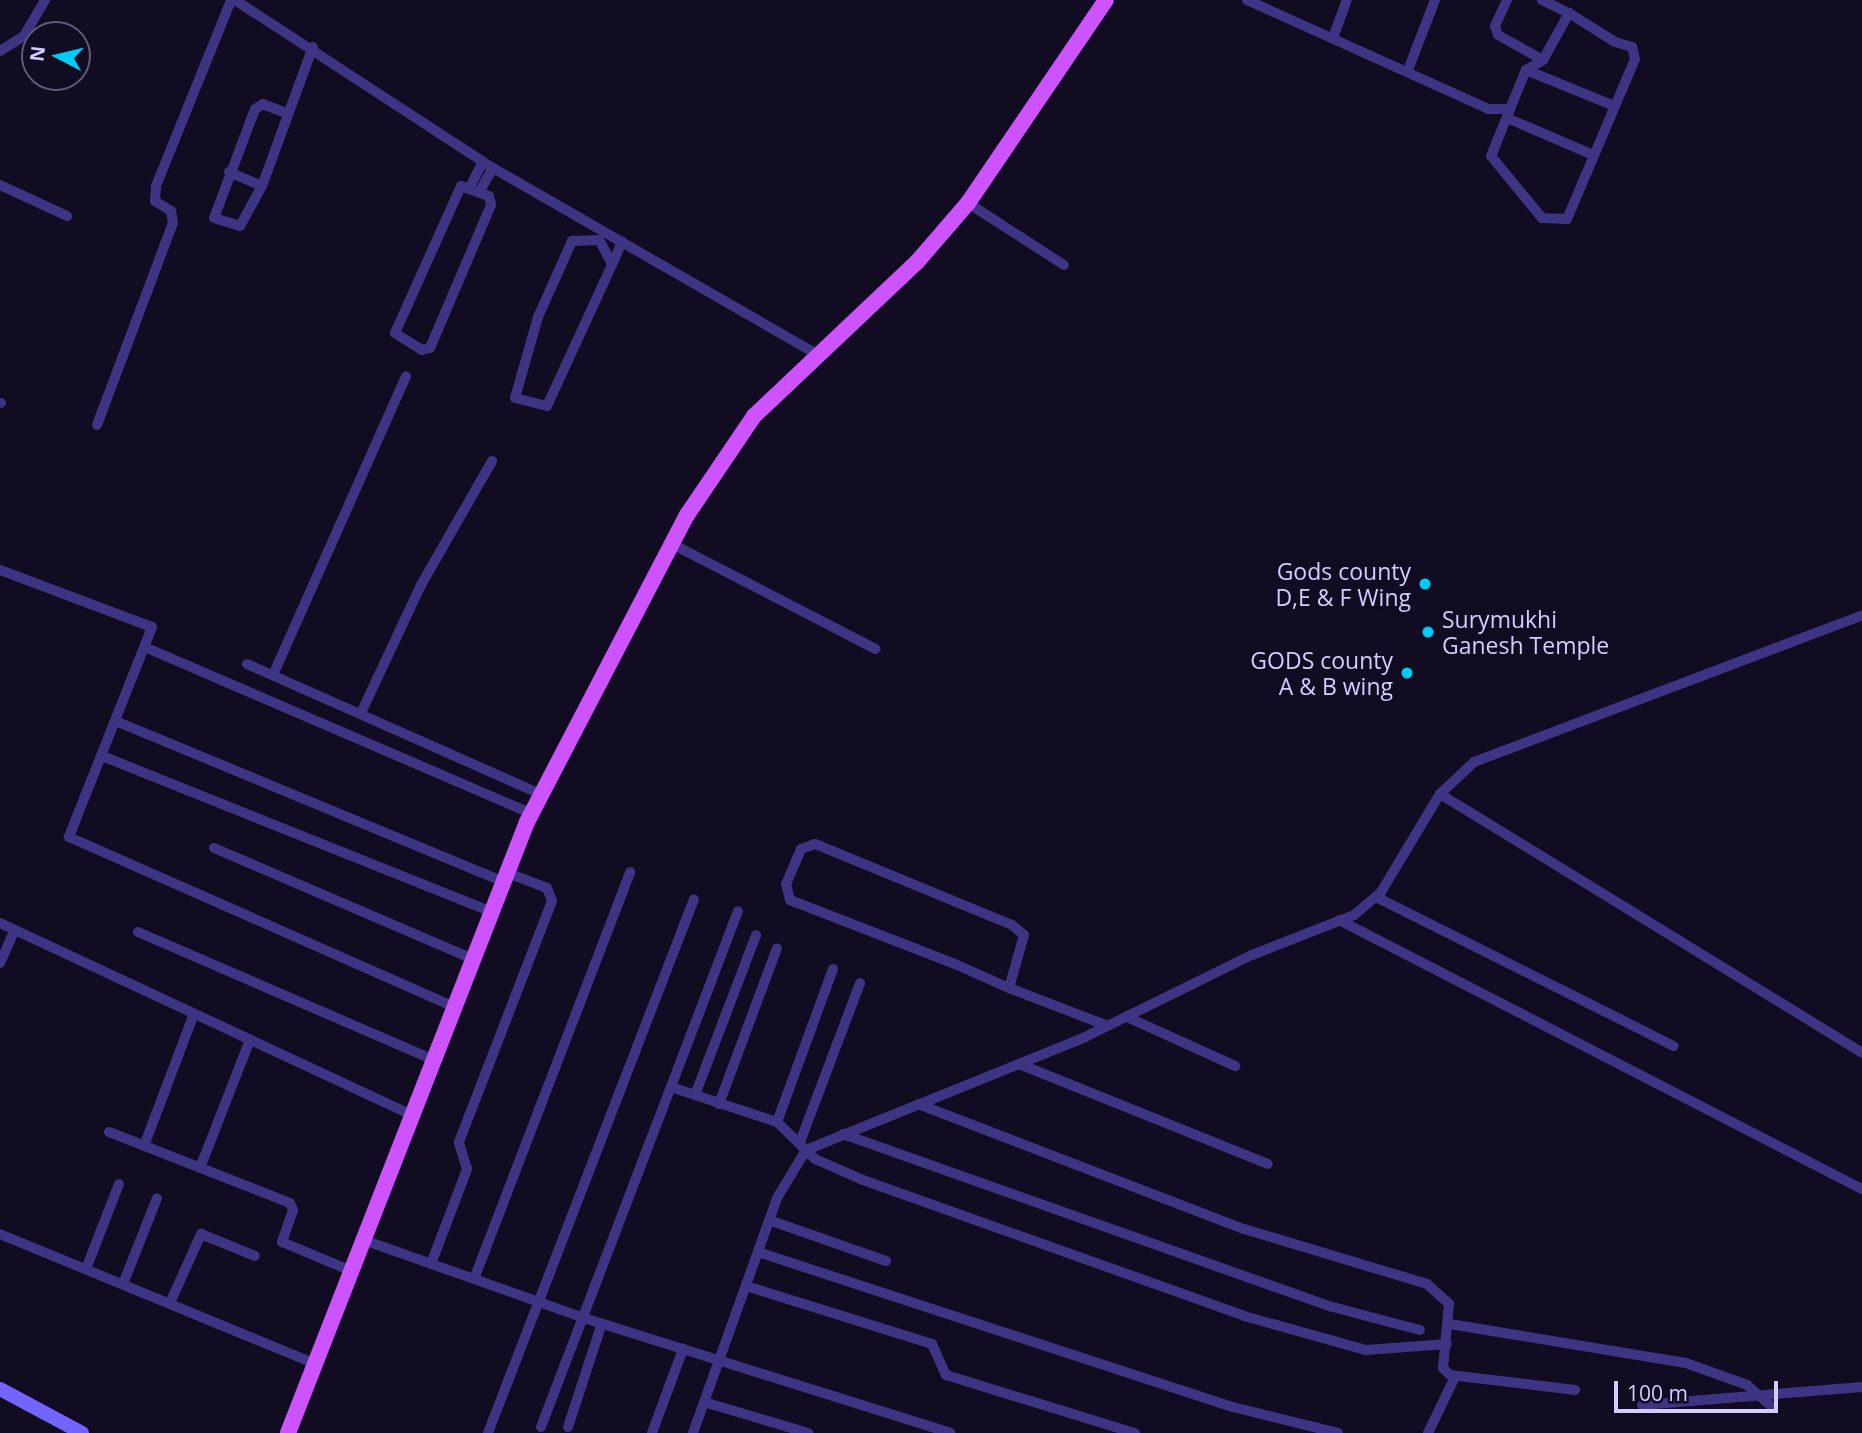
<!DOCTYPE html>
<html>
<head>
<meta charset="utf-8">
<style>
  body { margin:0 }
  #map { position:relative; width:1862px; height:1433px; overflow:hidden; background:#110c21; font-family:"Open Sans",sans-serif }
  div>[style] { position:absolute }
  .minor>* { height:10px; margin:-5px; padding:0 5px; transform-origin:5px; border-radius:5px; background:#3d3483 }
  .secondary>* { height:14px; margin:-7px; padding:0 7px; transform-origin:7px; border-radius:7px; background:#7363ff }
  .primary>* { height:16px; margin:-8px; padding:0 8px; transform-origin:8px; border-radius:8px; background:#cd53ff }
  .dots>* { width:19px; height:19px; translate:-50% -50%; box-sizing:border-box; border:4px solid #110c21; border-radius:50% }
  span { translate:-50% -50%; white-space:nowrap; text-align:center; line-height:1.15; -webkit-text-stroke:7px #110c21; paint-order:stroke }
  .poi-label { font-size:23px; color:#d6ccff }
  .right { translate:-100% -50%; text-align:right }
  .left { translate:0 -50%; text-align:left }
  .north { position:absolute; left:21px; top:21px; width:70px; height:70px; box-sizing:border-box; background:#110c21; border:2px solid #60597a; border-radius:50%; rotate:277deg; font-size:19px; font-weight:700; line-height:28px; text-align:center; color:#d6ccff }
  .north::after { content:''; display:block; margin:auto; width:24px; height:32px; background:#00caf7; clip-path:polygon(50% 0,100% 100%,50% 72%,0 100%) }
  .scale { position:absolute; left:1614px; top:1381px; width:164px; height:32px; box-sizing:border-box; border:4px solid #d6ccff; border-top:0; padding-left:9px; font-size:21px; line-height:24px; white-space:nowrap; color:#d6ccff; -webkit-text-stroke:5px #110c21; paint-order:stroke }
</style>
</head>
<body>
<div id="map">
  <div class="minor">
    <i style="left:235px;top:0;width:308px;rotate:33.1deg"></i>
    <i style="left:493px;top:168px;width:375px;rotate:29.9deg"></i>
    <i style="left:1247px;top:0;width:265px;rotate:24.3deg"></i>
    <i style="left:1488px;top:109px;width:18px"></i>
    <i style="left:1507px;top:0;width:29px;rotate:115deg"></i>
    <i style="left:1495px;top:26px;width:9px;rotate:72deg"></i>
    <i style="left:1498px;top:35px;width:51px;rotate:29.1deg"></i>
    <i style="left:1542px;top:0;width:30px;rotate:26deg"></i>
    <i style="left:1569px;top:13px;width:54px;rotate:32.2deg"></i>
    <i style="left:1615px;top:42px;width:18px;rotate:16deg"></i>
    <i style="left:1632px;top:47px;width:12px;rotate:76deg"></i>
    <i style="left:1635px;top:59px;width:174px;rotate:113deg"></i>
    <i style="left:1567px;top:219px;width:25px;rotate:-178deg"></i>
    <i style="left:1542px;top:218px;width:80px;rotate:-129.4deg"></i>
    <i style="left:1491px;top:156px;width:93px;rotate:-67.9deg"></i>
    <i style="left:1526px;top:70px;width:20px;rotate:-30deg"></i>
    <i style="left:1543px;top:60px;width:54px;rotate:-61deg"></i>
    <i style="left:1334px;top:35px;width:37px;rotate:-70deg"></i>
    <i style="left:0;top:51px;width:28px;rotate:-32deg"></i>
    <i style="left:24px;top:36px;width:42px;rotate:-59.7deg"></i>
    <i style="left:1408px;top:70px;width:75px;rotate:-68.9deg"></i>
    <i style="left:1526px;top:70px;width:95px;rotate:22.2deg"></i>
    <i style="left:286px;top:113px;width:25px;rotate:-159deg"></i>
    <i style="left:263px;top:104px;width:9px;rotate:148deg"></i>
    <i style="left:255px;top:109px;width:116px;rotate:110.6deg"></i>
    <i style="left:214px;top:218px;width:27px;rotate:17deg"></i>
    <i style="left:240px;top:226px;width:46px;rotate:-61.2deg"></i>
    <i style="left:262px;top:186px;width:148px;rotate:-69.9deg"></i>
    <i style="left:1507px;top:118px;width:91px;rotate:23.2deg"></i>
    <i style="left:229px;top:172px;width:36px;rotate:23deg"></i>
    <i style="left:0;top:185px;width:74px;rotate:24.8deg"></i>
    <i style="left:461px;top:186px;width:30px;rotate:20deg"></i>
    <i style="left:489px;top:196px;width:9px;rotate:77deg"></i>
    <i style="left:491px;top:205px;width:155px;rotate:113.1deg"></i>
    <i style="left:430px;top:348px;width:8px;rotate:166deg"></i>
    <i style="left:422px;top:350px;width:32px;rotate:-148deg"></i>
    <i style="left:395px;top:333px;width:161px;rotate:-65.8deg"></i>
    <i style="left:470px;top:187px;width:28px;rotate:-63deg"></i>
    <i style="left:480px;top:191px;width:26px;rotate:-61deg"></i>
    <i style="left:968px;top:203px;width:114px;rotate:32.9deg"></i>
    <i style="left:612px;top:264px;width:27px;rotate:-118deg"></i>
    <i style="left:599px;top:240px;width:27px;rotate:178deg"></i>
    <i style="left:572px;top:241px;width:83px;rotate:114.1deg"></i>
    <i style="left:538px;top:317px;width:84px;rotate:105.9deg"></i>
    <i style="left:515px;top:398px;width:33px;rotate:14deg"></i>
    <i style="left:547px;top:406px;width:161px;rotate:-65.3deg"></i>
    <i style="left:614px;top:260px;width:20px;rotate:-66deg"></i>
    <i style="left:0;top:403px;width:1px"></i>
    <i style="left:97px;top:425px;width:216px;rotate:-69.4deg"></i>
    <i style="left:173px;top:223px;width:12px;rotate:-99deg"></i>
    <i style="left:171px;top:211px;width:19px;rotate:-148deg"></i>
    <i style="left:155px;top:201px;width:15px;rotate:-86deg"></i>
    <i style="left:156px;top:186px;width:201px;rotate:-68deg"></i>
    <i style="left:672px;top:544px;width:229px;rotate:27.3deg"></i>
    <i style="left:0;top:570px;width:162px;rotate:20.6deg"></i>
    <i style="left:152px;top:627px;width:226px;rotate:111.6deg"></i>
    <i style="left:69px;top:837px;width:419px;rotate:23.8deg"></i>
    <i style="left:147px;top:648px;width:418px;rotate:23.3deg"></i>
    <i style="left:247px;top:664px;width:321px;rotate:23.9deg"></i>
    <i style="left:273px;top:675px;width:327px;rotate:-66deg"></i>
    <i style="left:361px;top:713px;width:141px;rotate:-64.9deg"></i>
    <i style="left:421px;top:585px;width:143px;rotate:-60.2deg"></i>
    <i style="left:118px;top:722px;width:415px;rotate:22.5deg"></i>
    <i style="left:102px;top:756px;width:417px;rotate:21.8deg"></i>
    <i style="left:1440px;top:794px;width:495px;rotate:31.5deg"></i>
    <i style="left:214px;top:848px;width:280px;rotate:23.2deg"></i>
    <i style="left:1376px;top:897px;width:333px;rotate:26.6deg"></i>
    <i style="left:1339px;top:920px;width:588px;rotate:27.22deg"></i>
    <i style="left:0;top:923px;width:452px;rotate:25deg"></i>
    <i style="left:138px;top:932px;width:319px;rotate:23.4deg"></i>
    <i style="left:0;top:963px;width:36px;rotate:-66deg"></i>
    <i style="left:1009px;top:988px;width:55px;rotate:-74.2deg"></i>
    <i style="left:1024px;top:935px;width:16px;rotate:-140deg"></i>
    <i style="left:1012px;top:925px;width:213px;rotate:-157.6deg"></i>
    <i style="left:815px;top:844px;width:15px;rotate:160deg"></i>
    <i style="left:801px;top:849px;width:38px;rotate:113deg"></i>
    <i style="left:786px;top:884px;width:16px;rotate:76deg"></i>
    <i style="left:790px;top:900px;width:177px;rotate:21.2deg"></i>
    <i style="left:955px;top:964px;width:59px;rotate:24deg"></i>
    <i style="left:1009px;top:988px;width:106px;rotate:21deg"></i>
    <i style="left:1127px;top:1017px;width:119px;rotate:24.4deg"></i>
    <i style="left:1019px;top:1064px;width:268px;rotate:21.9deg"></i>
    <i style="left:671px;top:1087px;width:112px;rotate:18.3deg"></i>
    <i style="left:777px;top:1122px;width:53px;rotate:44.2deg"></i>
    <i style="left:815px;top:1159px;width:52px;rotate:23.6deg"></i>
    <i style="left:863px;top:1180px;width:405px;rotate:19.6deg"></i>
    <i style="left:1244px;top:1316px;width:127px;rotate:15.6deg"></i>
    <i style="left:1366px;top:1350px;width:81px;rotate:-4.2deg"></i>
    <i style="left:695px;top:1095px;width:171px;rotate:-69.1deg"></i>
    <i style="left:719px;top:1104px;width:166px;rotate:-69.6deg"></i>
    <i style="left:918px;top:1104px;width:349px;rotate:21deg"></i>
    <i style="left:1244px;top:1229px;width:191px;rotate:16.7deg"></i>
    <i style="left:1427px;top:1284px;width:30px;rotate:42deg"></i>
    <i style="left:1449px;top:1304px;width:64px;rotate:95.4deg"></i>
    <i style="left:1443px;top:1368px;width:10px;rotate:45deg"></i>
    <i style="left:1450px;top:1375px;width:126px;rotate:6.8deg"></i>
    <i style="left:777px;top:1122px;width:163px;rotate:-69.9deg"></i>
    <i style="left:109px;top:1132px;width:194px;rotate:21.4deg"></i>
    <i style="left:290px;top:1203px;width:8px;rotate:67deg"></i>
    <i style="left:293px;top:1210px;width:34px;rotate:109deg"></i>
    <i style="left:282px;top:1242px;width:73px;rotate:22.7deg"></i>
    <i style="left:843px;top:1134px;width:516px;rotate:19.49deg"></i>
    <i style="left:1329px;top:1306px;width:94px;rotate:14.8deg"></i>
    <i style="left:800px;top:1142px;width:170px;rotate:-69.3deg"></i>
    <i style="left:144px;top:1146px;width:141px;rotate:-69.3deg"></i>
    <i style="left:200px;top:1168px;width:137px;rotate:-68.7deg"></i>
    <i style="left:769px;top:1220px;width:124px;rotate:19.3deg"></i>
    <i style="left:0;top:1234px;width:339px;rotate:22.4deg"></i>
    <i style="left:361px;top:1239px;width:237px;rotate:19.5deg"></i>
    <i style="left:584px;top:1318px;width:384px;rotate:17.4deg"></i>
    <i style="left:758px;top:1252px;width:500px;rotate:18.1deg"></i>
    <i style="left:1233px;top:1407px;width:108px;rotate:13.9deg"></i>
    <i style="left:431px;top:1264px;width:102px;rotate:-69.2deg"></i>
    <i style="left:467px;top:1169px;width:28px;rotate:-107deg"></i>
    <i style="left:459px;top:1142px;width:258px;rotate:-68.9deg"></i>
    <i style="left:552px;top:901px;width:14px;rotate:-111deg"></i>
    <i style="left:547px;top:888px;width:45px;rotate:-159.1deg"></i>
    <i style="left:86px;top:1269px;width:91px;rotate:-68.8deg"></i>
    <i style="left:474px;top:1279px;width:436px;rotate:-69deg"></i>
    <i style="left:123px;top:1284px;width:92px;rotate:-68.4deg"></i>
    <i style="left:746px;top:1286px;width:195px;rotate:17.3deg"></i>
    <i style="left:932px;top:1344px;width:34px;rotate:66deg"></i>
    <i style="left:946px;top:1375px;width:198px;rotate:17.1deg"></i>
    <i style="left:170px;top:1303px;width:76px;rotate:-65.8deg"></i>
    <i style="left:201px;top:1234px;width:58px;rotate:22.2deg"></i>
    <i style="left:1450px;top:1324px;width:239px;rotate:9.4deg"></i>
    <i style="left:1686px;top:1363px;width:65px;rotate:19.8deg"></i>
    <i style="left:1747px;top:1385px;width:33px;rotate:41deg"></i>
    <i style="left:704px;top:1402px;width:109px;rotate:16.6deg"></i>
    <i style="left:1642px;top:1405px;width:221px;rotate:-4.7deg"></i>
    <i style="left:541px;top:1427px;width:552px;rotate:-69.1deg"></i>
    <i style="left:568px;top:1427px;width:109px;rotate:-71.9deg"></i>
    <i style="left:488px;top:1433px;width:572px;rotate:-68.9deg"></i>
    <i style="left:652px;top:1433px;width:90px;rotate:-69.7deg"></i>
    <i style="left:693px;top:1433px;width:250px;rotate:-70.3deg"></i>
    <i style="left:777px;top:1198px;width:56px;rotate:-58.9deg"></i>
    <i style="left:806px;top:1150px;width:301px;rotate:-22deg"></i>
    <i style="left:1085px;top:1037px;width:186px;rotate:-26.2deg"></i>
    <i style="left:1252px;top:955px;width:110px;rotate:-21.4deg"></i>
    <i style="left:1354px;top:915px;width:35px;rotate:-40deg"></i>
    <i style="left:1381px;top:892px;width:114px;rotate:-59deg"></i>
    <i style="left:1440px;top:794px;width:47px;rotate:-43.3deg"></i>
    <i style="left:1474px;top:762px;width:415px;rotate:-20.7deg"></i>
    <i style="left:1428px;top:1433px;width:62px;rotate:-64.3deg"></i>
  </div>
  <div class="secondary">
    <i style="left:0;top:1389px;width:93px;rotate:28.2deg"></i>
  </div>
  <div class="primary">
    <i style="left:288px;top:1433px;width:656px;rotate:-68.64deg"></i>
    <i style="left:527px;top:822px;width:346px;rotate:-62.5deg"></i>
    <i style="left:687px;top:515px;width:120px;rotate:-55.9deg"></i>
    <i style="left:754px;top:416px;width:224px;rotate:-43.4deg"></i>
    <i style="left:917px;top:262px;width:78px;rotate:-49.2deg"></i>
    <i style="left:968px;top:203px;width:245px;rotate:-55.8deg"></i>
  </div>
  <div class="dots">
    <i style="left:1425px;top:584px;background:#00caf7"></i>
    <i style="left:1428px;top:632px;background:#00caf7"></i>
    <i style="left:1407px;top:673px;background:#00caf7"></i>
  </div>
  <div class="poi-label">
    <span class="right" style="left:1411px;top:584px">Gods county<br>D,E &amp; F Wing</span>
    <span class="left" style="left:1442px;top:632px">Surymukhi<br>Ganesh Temple</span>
    <span class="right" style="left:1393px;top:673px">GODS county<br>A &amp; B wing</span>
  </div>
  <div class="north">N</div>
  <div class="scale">100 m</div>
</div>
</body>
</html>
